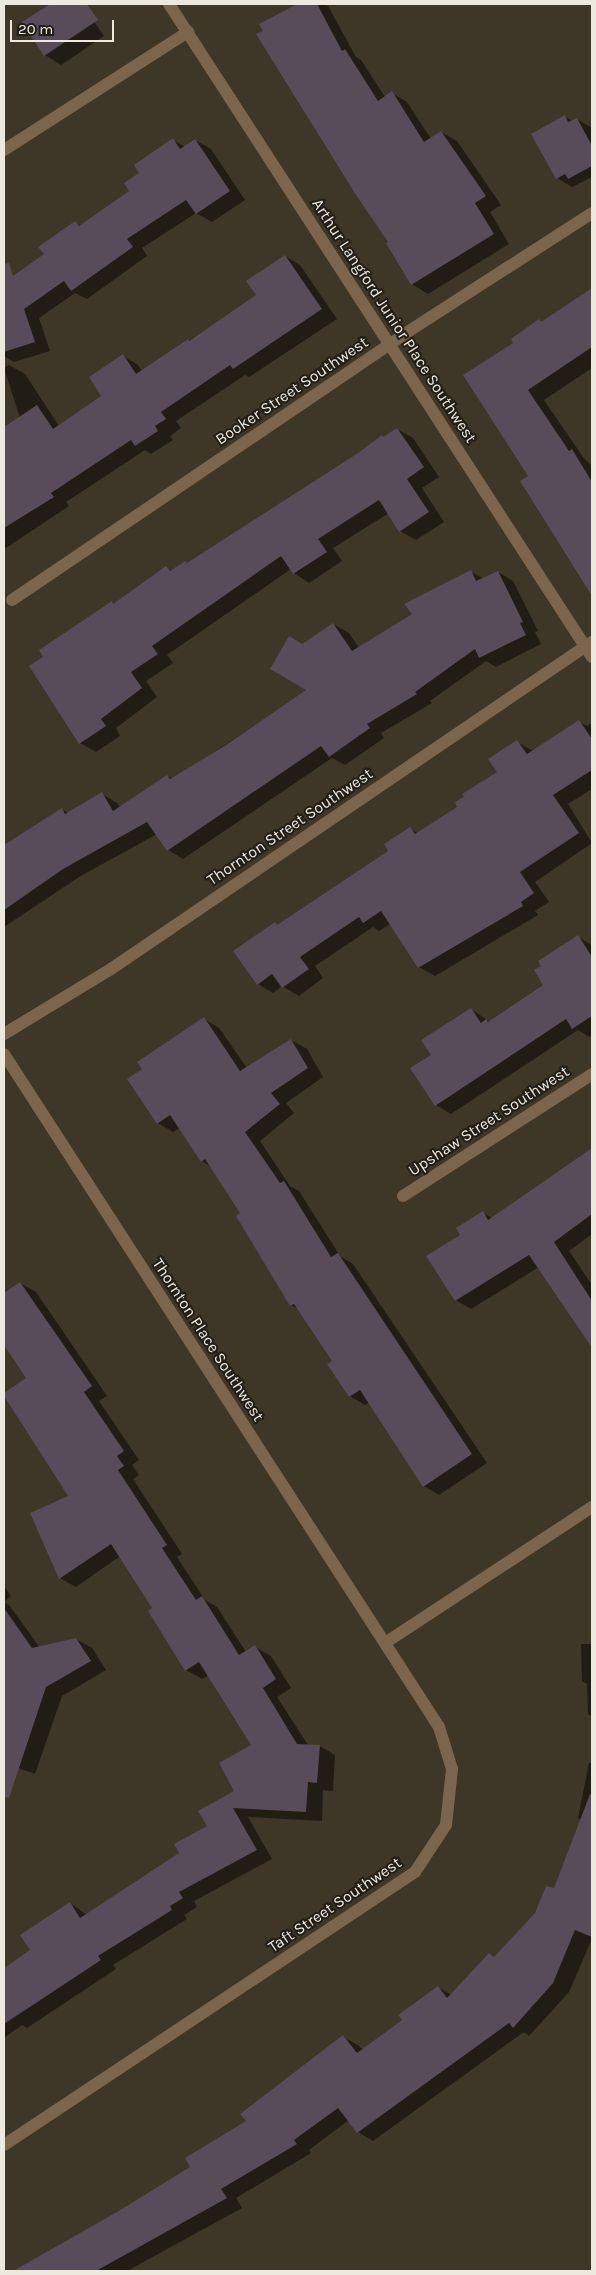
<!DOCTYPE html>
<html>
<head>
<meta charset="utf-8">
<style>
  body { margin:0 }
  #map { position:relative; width:596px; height:2275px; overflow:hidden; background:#3e3626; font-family:Karla,sans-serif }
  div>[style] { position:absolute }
  .shadow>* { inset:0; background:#0007 }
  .building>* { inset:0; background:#584b5a }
  .minor>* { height:12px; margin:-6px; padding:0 6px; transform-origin:6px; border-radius:6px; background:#7c654d }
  span { translate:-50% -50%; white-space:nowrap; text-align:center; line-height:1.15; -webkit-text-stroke:4px #211e17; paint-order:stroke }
  .street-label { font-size:16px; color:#eee9df }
  .frame { position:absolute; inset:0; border:5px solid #eee9df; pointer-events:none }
  .scale { position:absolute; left:10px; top:20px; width:104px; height:22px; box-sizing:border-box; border:2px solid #eee9df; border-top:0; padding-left:6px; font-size:15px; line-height:18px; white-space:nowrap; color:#eee9df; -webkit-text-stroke:4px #211e17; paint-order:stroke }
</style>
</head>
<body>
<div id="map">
  <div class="shadow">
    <i style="clip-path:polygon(52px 4px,82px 4px,104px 36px,61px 65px,45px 55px,24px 22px)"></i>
    <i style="clip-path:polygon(299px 4px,324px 4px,328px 6px,356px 57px,361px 60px,385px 97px,392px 93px,407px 102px,431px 139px,441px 132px,457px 141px,501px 205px,490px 212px,509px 244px,428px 294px,412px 284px,387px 244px,390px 242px,261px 25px)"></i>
    <i style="clip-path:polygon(565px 117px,573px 121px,577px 119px,592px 128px,592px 177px,572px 187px,557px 178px)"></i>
    <i style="clip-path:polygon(173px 140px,185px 147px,195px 140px,211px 149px,245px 200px,212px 222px,196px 213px,142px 248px,147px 256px,87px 299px,75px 293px,39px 318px,50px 351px,14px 362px,4px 356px,4px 280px,16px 276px,46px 254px,76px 223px,81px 226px,131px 191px,141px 174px)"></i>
    <i style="clip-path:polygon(285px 256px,300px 265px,337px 319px,249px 377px,245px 375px,176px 421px,181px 428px,170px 436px,173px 440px,151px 454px,145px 450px,66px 502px,69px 506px,6px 548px,4px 547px,4px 442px,18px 433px,26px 437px,4px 368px,9px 365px,25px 374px,59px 426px,103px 396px,123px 356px,138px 365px,142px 371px,258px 296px)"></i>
    <i style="clip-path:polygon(592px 289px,592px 368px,544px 400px,583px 457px,592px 466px,592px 585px,584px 580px,530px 477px,515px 343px,539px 321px,542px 323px)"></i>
    <i style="clip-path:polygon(397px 429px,413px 438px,439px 477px,422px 488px,444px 522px,416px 540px,400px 531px,389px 513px,333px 548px,342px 561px,309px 583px,294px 573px,291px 569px,167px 655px,173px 663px,146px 681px,157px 697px,116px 728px,120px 736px,96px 752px,80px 743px,45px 657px,112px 603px,115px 604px,166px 568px,172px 571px,188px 564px)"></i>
    <i style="clip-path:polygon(471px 572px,484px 579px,498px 572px,513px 581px,538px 631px,535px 632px,541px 644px,496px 667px,486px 661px,430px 701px,432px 703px,381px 733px,384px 738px,345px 765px,332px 758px,183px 859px,168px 850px,157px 834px,79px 877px,4px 927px,4px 846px,62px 809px,68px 813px,102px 794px,117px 803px,120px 808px,167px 776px,173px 779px,309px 690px,301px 645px,333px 624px,349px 633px,359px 648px,413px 614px)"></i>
    <i style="clip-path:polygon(579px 722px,587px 726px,592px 723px,592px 789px,568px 804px,592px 843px,535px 882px,549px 902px,535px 911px,538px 915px,435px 976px,419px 967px,390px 924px,379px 931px,373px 927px,315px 966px,323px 978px,299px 996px,282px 986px,273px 993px,258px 984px,275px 924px,279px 926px,390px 851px,410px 829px,419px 834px,459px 808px,499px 772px,517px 742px,533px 751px)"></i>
    <i style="clip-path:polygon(578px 937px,592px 945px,592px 1035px,589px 1037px,578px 1030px,451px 1114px,436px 1105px,432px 1055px,471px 1009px,490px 1022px,545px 985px)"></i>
    <i style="clip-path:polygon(204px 1019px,219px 1028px,247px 1068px,291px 1040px,307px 1049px,323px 1077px,286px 1103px,294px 1113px,260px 1141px,290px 1186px,299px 1191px,340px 1256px,353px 1264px,487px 1463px,439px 1495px,424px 1486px,370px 1402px,365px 1405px,350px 1396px,334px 1361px,299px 1309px,291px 1305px,242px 1213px,210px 1166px,202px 1161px,180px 1128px,173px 1132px,158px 1123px,143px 1070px)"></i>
    <i style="clip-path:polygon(592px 1150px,592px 1234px,569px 1251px,592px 1285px,592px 1338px,585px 1333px,539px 1267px,471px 1309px,456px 1300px,462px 1235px,483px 1213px,492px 1218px)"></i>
    <i style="clip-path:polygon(20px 1283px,36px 1292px,107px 1396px,99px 1401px,139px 1460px,132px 1465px,139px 1475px,133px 1479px,182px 1554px,177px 1557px,205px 1600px,217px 1607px,246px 1652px,255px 1647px,271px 1656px,291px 1688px,277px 1697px,308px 1745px,320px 1746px,335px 1755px,333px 1791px,323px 1790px,322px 1821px,248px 1817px,272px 1859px,194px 1901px,197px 1907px,184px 1915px,187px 1919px,113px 1965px,116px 1969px,27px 2028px,22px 2025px,4px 2038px,4px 1969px,32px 1951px,70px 1903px,87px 1915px,180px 1853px,208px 1827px,236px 1792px,253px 1746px,209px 1675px,202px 1679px,186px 1670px,154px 1608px,120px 1556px,76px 1587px,60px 1578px,69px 1496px,28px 1379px,4px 1343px,4px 1294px)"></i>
    <i style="clip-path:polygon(4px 1586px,11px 1596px,4px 1602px)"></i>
    <i style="clip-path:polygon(4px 1602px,10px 1606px,40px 1648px,76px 1639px,92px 1648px,106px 1670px,62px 1696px,35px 1774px,4px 1763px)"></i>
    <i style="clip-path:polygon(581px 1644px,592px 1644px,592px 1717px,588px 1714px,587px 1684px,582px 1681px)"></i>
    <i style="clip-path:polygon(589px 1763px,592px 1763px,592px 1939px,569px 1992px,529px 2036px,524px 2032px,373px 2141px,358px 2132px,349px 2120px,309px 2150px,311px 2153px,236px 2198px,242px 2208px,127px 2271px,15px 2271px,118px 2214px,192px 2167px,248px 2122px,344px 2037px,359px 2046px,363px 2050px,404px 2020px,438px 1987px,451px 1995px,489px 1954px,495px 1958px,536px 1914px,554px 1890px,582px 1820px,578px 1818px)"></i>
  </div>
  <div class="building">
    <i style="clip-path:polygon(50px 4px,87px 4px,98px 20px,44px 56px,22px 22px)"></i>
    <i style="clip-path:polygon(297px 4px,317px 4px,342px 51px,345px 49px,378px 101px,392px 91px,424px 142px,441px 131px,486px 196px,475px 203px,494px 234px,411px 285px,386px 243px,388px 242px,356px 195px,256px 34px,263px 31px,259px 24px)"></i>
    <i style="clip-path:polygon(565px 115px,568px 122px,577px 118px,592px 146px,592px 166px,568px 179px,565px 174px,556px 179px,531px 134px)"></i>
    <i style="clip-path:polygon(173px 138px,180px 149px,195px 139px,230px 191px,196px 214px,186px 200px,127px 239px,133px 247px,71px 291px,64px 281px,24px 309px,35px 342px,4px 352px,4px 264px,9px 263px,13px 276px,44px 254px,38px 247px,75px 221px,79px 226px,129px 191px,124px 183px,139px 173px,134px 165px)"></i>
    <i style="clip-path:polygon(285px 255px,322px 309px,233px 369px,230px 365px,161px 412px,166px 419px,155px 426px,158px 431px,135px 446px,131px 440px,51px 493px,54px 497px,4px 528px,4px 427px,37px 405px,53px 429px,101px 396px,89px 377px,123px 354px,136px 374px,188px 339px,189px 341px,256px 295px,246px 281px)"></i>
    <i style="clip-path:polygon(592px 288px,592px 347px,528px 390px,569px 451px,572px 449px,592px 482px,592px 596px,520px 481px,528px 476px,463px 375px,513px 343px,511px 339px,539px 319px,541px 322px)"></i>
    <i style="clip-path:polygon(397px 428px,424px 467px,407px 479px,429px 512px,399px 532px,379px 500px,318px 539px,327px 552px,293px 574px,281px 556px,152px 646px,158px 654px,131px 672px,142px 688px,101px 719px,106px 726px,79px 744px,29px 666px,43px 657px,39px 650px,112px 601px,113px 604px,166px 566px,170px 571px,185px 561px,187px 563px,358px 453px,382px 435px,383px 437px)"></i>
    <i style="clip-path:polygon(471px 570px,476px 581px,498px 571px,523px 622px,520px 623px,526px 635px,479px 658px,475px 649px,415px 692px,417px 694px,367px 724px,370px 728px,329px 757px,321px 746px,167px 851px,147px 822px,63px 869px,4px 910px,4px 845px,62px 808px,65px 814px,102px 792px,113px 811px,167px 775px,170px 779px,226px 745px,306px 690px,270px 669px,289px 636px,302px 644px,333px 623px,352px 651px,412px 614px,404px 604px)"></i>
    <i style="clip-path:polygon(579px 720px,592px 739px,592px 770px,553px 795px,579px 833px,520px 872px,534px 893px,521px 902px,523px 906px,418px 968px,381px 911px,363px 923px,359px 917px,300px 957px,309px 969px,282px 988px,272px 974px,257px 985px,233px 951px,275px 922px,277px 925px,388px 851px,384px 844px,410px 827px,415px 834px,457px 807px,455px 802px,464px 797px,462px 794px,497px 772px,488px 759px,517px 740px,527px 754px)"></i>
    <i style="clip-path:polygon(578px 935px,592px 957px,592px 1016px,572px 1029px,566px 1019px,435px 1106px,410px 1068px,431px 1055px,421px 1040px,471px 1008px,481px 1023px,486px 1019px,488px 1022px,543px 985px,534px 970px,541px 966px,538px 961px)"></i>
    <i style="clip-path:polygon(204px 1017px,240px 1071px,291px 1039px,308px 1068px,271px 1093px,280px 1104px,245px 1132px,280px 1183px,284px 1181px,331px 1257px,338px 1253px,472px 1454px,423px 1487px,360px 1390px,349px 1397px,327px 1364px,332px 1361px,294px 1304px,290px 1306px,236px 1216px,240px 1213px,205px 1159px,201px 1162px,170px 1115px,157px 1124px,127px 1079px,142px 1069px,137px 1062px)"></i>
    <i style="clip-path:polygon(592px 1148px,592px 1214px,554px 1242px,592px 1301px,592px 1348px,529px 1255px,455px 1301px,426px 1256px,460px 1235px,456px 1228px,483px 1211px,488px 1220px)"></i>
    <i style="clip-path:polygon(20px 1282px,92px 1386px,84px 1392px,124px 1451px,117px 1456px,124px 1466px,118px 1470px,167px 1545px,162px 1548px,196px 1600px,202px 1596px,239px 1655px,255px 1645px,276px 1679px,263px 1688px,297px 1744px,320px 1745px,317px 1783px,308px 1782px,306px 1812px,233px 1808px,257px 1850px,179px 1892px,183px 1898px,170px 1906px,172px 1910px,98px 1956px,101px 1960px,4px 2024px,4px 1968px,30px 1950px,20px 1935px,70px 1902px,80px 1918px,179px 1853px,174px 1844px,207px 1826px,198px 1811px,234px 1791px,219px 1763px,251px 1745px,199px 1662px,185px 1671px,148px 1611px,152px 1608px,111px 1544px,59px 1579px,30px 1513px,68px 1496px,4px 1396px,4px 1393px,26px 1378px,4px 1345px,4px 1293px)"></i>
    <i style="clip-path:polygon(4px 1608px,32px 1648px,76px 1638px,91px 1661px,46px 1687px,9px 1798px,4px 1797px)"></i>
    <i style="clip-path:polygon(590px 1794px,592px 1795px,592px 1937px,575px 1930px,553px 1983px,513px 2028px,509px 2023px,357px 2133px,338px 2108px,294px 2140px,297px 2144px,221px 2189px,227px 2198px,96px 2271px,13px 2271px,117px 2212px,190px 2167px,185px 2158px,246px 2121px,240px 2114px,343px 2035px,357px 2053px,402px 2020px,398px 2015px,438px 1986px,447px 1998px,489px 1953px,494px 1957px,535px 1913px,546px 1886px,554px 1888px)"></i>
  </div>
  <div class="minor">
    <i style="left:169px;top:4px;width:778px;rotate:57.07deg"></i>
    <i style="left:4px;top:150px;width:219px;rotate:-32.7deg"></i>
    <i style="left:12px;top:600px;width:476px;rotate:-34.1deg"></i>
    <i style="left:406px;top:333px;width:221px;rotate:-32.8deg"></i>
    <i style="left:4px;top:1034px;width:125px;rotate:-31.3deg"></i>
    <i style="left:111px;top:969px;width:582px;rotate:-34.21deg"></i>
    <i style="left:4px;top:1054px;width:801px;rotate:57.12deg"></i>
    <i style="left:439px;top:1727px;width:44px;rotate:72.8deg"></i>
    <i style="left:452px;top:1769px;width:56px;rotate:96.1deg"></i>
    <i style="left:446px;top:1825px;width:56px;rotate:123.4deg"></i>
    <i style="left:415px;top:1872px;width:493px;rotate:146.4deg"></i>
    <i style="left:403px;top:1196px;width:225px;rotate:-32.8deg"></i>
    <i style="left:385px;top:1643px;width:248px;rotate:-33.3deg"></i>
  </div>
  <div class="street-label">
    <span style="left:394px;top:321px;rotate:57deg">Arthur Langford Junior Place Southwest</span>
    <span style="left:292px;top:391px;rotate:-34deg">Booker Street Southwest</span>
    <span style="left:290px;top:827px;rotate:-34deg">Thornton Street Southwest</span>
    <span style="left:489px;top:1121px;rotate:-33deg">Upshaw Street Southwest</span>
    <span style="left:208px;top:1340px;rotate:57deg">Thornton Place Southwest</span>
    <span style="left:335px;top:1905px;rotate:-34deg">Taft Street Southwest</span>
  </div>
  <div class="frame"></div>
  <div class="scale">20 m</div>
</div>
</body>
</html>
